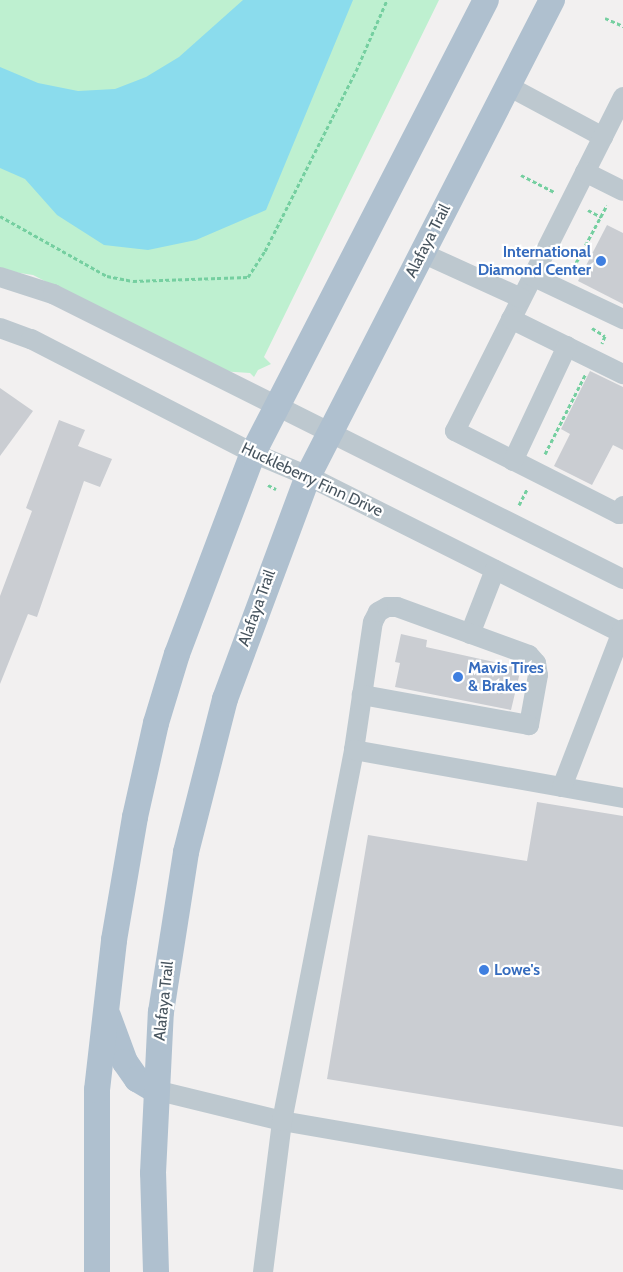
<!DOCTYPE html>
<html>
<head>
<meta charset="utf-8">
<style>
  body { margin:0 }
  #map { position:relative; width:623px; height:1272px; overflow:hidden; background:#f2f0f0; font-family:Cabin,sans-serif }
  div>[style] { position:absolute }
  .green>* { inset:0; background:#bef0d0 }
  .water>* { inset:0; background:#8bdced }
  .building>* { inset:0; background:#cacdd2 }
  .path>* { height:3px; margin-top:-1.5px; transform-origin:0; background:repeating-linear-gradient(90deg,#75cfa0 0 4px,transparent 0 6.5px) }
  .minor>* { height:20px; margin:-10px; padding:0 10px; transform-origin:10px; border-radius:10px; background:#bdc8cf }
  .major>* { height:26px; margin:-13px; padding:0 13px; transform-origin:13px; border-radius:13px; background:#afc0cf }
  .dots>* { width:14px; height:14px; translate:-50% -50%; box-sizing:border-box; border:2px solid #fff; border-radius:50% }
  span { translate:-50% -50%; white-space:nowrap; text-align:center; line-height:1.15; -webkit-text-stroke:4.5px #fff; paint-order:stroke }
  .street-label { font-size:16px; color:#47545e }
  .shop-label { font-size:16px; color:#366cbe; font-weight:700 }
  .right { translate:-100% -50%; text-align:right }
  .left { translate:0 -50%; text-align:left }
</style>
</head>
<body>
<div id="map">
  <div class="green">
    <i style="clip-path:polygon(0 0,439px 0,264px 357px,271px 364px,258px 370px,254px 377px,250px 373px,220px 371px,33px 275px,0 270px)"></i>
  </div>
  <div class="water">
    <i style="clip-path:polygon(243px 0,353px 0,266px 210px,196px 240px,148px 250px,104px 245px,57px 215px,25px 179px,0 168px,0 67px,38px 83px,78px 91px,115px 89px,146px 77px,179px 57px)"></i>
  </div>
  <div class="building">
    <i style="clip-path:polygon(607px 225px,623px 233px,623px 304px,578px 281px)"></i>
    <i style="clip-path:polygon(590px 371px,623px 387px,623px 450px,613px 445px,592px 485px,554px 466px,570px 434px,561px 429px)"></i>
    <i style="clip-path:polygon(0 388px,33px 411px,0 456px)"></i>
    <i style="clip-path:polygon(59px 420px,85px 430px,78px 446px,112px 459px,100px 487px,84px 481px,37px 617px,28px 614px,0 684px,0 596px,32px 511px,26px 508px)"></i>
    <i style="clip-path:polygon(401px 634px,427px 640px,426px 647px,521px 668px,511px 710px,395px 687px,400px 663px,395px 662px)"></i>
    <i style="clip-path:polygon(537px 802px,623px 816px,623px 1127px,327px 1079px,368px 835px,527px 861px)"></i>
  </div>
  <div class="path">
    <i style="left:605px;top:18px;width:20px;rotate:24deg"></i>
    <i style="left:521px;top:175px;width:37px;rotate:27deg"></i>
    <i style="left:588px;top:210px;width:15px;rotate:28deg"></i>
    <i style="left:0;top:216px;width:123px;rotate:29.3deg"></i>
    <i style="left:107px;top:276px;width:26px;rotate:11deg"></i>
    <i style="left:133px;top:281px;width:115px;rotate:-2deg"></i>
    <i style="left:248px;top:277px;width:31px;rotate:-57deg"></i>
    <i style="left:265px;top:251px;width:202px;rotate:-63.2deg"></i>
    <i style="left:356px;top:71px;width:77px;rotate:-66.4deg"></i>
    <i style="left:570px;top:274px;width:78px;rotate:-61.8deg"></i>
    <i style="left:592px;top:328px;width:15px;rotate:32deg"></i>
    <i style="left:605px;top:336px;width:8px;rotate:113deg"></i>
    <i style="left:545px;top:454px;width:89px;rotate:-63.1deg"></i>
    <i style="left:268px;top:485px;width:9px;rotate:27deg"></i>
    <i style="left:519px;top:505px;width:18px;rotate:-63deg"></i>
  </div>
  <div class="minor">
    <i style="left:508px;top:86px;width:108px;rotate:28.2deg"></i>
    <i style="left:623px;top:97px;width:374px;rotate:116.7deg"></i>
    <i style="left:455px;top:431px;width:184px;rotate:26.8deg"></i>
    <i style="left:619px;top:514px;width:9px;rotate:-63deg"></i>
    <i style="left:585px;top:172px;width:42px;rotate:26.6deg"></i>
    <i style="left:422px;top:253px;width:109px;rotate:24.4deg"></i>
    <i style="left:532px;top:276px;width:101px;rotate:25.3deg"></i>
    <i style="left:0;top:277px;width:56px;rotate:17.8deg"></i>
    <i style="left:53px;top:294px;width:637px;rotate:26.57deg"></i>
    <i style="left:511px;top:319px;width:125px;rotate:26.2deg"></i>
    <i style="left:0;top:328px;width:33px;rotate:20deg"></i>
    <i style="left:31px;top:339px;width:250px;rotate:27.2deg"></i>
    <i style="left:253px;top:453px;width:60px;rotate:22.7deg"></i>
    <i style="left:308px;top:476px;width:352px;rotate:26.6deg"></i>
    <i style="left:513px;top:461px;width:127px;rotate:-64.8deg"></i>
    <i style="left:470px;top:634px;width:69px;rotate:-68.7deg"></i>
    <i style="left:354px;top:750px;width:129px;rotate:-81.6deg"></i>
    <i style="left:373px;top:622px;width:11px;rotate:-63deg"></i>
    <i style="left:378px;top:612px;width:10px;rotate:-29deg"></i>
    <i style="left:387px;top:607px;width:10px"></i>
    <i style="left:397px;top:607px;width:140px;rotate:20deg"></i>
    <i style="left:529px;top:655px;width:11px;rotate:49deg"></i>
    <i style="left:536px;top:663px;width:12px;rotate:81deg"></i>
    <i style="left:538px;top:675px;width:51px;rotate:100.2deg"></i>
    <i style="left:529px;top:725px;width:170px;rotate:-169.8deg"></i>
    <i style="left:562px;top:787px;width:62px;rotate:10.2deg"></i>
    <i style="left:155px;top:1090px;width:131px;rotate:13.7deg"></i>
    <i style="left:282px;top:1121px;width:346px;rotate:9.8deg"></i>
    <i style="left:263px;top:1272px;width:152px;rotate:-82.8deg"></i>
    <i style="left:282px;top:1121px;width:378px;rotate:-79deg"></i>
    <i style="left:354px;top:750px;width:211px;rotate:10.1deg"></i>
    <i style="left:562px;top:787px;width:169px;rotate:-68.9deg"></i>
  </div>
  <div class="major">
    <i style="left:108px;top:1016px;width:49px;rotate:69.7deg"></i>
    <i style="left:125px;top:1062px;width:21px;rotate:55deg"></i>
    <i style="left:137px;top:1079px;width:21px;rotate:31deg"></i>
    <i style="left:97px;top:1272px;width:182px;rotate:-90deg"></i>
    <i style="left:97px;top:1090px;width:151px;rotate:-83.5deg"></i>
    <i style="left:114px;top:940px;width:125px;rotate:-80.3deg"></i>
    <i style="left:135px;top:817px;width:96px;rotate:-77.4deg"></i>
    <i style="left:156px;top:723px;width:72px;rotate:-73.1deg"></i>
    <i style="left:177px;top:654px;width:215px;rotate:-69.3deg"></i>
    <i style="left:253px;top:453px;width:509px;rotate:-62.78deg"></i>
    <i style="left:156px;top:1272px;width:99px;rotate:-91.7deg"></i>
    <i style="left:153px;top:1173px;width:161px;rotate:-87.2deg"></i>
    <i style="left:161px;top:1012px;width:162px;rotate:-81.1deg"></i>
    <i style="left:186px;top:852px;width:158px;rotate:-75.7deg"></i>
    <i style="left:225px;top:699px;width:238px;rotate:-69.6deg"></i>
    <i style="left:308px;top:476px;width:535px;rotate:-62.86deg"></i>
  </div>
  <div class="dots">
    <i style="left:601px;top:261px;background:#3f7fe0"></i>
    <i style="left:458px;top:677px;background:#3f7fe0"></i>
    <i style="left:484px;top:970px;background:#3f7fe0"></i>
  </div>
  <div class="street-label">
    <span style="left:428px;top:241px;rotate:-63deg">Alafaya Trail</span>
    <span style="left:312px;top:480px;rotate:25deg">Huckleberry Finn Drive</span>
    <span style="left:257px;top:608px;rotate:-70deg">Alafaya Trail</span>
    <span style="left:164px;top:1001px;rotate:-84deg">Alafaya Trail</span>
  </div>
  <div class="shop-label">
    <span class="right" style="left:591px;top:261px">International<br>Diamond Center</span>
    <span class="left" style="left:468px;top:677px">Mavis Tires<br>&amp; Brakes</span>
    <span class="left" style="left:494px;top:970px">Lowe's</span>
  </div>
</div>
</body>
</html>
